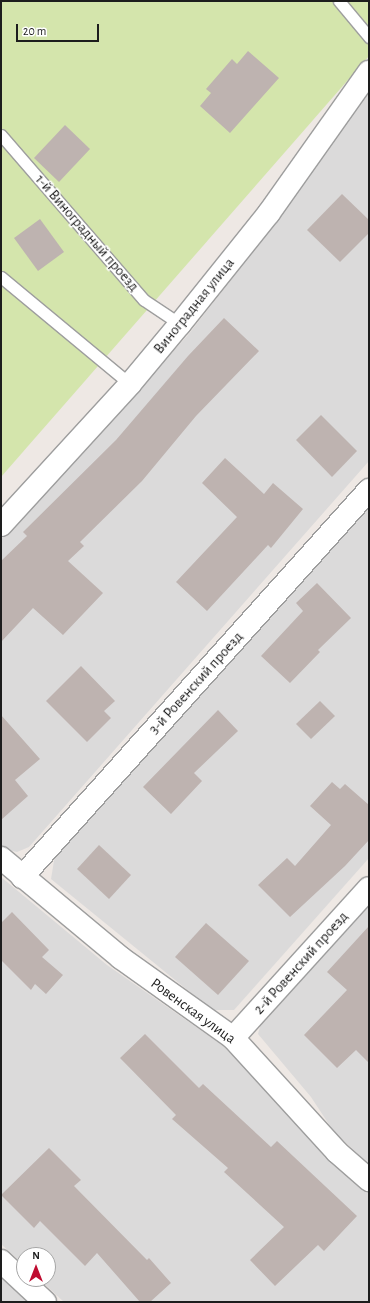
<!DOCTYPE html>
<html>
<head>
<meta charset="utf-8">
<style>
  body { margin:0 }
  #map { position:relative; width:370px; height:1303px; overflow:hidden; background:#eee8e4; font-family:"Alegreya Sans",sans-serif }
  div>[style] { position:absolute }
  .residential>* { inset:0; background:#dbdada }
  .grass>* { inset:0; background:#d4e5ac }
  .building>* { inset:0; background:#beb3b0 }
  .roads { filter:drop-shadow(1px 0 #9e9e9e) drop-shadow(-1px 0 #9e9e9e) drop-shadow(0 1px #9e9e9e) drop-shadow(0 -1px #9e9e9e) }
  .service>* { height:11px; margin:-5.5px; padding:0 5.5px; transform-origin:5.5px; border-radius:5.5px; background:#fff }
  .minor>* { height:22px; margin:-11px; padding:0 11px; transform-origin:11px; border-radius:11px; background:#fff }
  .tertiary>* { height:22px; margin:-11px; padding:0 11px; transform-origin:11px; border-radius:11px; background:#fff }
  span { translate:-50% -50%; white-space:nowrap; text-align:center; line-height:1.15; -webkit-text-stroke:3px #fff; paint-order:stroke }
  .street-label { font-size:15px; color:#1d1d1d }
  .frame { position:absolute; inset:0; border:2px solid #1d1d1d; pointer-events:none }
  .north { position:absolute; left:16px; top:1247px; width:40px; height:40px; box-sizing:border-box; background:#fff; border:1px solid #a5a5a5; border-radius:50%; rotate:0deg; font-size:11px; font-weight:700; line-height:16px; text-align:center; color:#1d1d1d }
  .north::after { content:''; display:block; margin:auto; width:14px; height:18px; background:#bf0c30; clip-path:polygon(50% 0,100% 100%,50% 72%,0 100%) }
  .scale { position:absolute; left:16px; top:24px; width:83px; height:18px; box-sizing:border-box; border:2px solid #1d1d1d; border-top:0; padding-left:5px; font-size:12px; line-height:14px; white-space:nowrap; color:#1d1d1d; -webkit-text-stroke:3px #fff; paint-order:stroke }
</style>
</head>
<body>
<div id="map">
  <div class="residential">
    <i style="clip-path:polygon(369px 90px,369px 461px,29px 847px,17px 852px,4px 849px,1px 847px,1px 539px,188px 335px,276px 222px)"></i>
    <i style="clip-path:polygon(369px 507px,369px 858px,234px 1010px,212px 1010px,51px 879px,55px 855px)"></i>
    <i style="clip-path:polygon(1px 877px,107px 965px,222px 1045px,369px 1190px,369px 1302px,64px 1302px,39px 1279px,48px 1279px,48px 1255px,24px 1255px,24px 1265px,1px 1244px)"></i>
    <i style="clip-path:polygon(369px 901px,369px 1164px,334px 1132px,311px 1097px,258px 1034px,262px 1019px)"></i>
    <i style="clip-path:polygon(1px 1276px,29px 1302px,1px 1302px)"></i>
  </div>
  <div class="grass">
    <i style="clip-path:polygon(1px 1px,369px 1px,369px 56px,1px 477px)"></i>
  </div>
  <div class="building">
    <i style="clip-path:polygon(248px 51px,279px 78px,230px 133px,200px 106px,211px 93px,206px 89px,232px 59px,237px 64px)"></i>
    <i style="clip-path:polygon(65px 125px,90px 149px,59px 182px,34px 158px)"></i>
    <i style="clip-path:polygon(342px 194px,369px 220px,369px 233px,340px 262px,307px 230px)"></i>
    <i style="clip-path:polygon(40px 219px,64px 252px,38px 271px,14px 238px)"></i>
    <i style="clip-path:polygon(224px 318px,259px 351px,196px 416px,142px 481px,80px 542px,84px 546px,68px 561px,103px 593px,63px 635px,33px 608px,1px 642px,1px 561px,27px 536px,23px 532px,116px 440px,188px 356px)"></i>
    <i style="clip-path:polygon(321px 415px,357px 451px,332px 477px,296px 440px)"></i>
    <i style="clip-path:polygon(225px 458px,264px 494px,273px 483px,303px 509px,271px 548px,268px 545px,207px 611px,176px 582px,237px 517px,202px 483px)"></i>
    <i style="clip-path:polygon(317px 583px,351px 618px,318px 650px,320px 652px,290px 683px,261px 656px,303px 611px,296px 603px)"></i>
    <i style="clip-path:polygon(81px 666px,115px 701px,104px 711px,111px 718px,87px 742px,46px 701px)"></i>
    <i style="clip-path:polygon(320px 701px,335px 716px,311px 739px,296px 724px)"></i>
    <i style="clip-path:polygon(218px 710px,238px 731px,194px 773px,202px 781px,171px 814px,143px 787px)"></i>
    <i style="clip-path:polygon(1px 715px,40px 759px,15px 780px,28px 796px,1px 820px)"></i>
    <i style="clip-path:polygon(332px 782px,340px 789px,345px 784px,369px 805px,369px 840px,345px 866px,290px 917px,258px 885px,287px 858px,295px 866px,331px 825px,310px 806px)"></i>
    <i style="clip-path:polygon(99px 845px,131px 875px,109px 899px,77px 869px)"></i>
    <i style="clip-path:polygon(12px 912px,49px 950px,42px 957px,63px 975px,46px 994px,35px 984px,31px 990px,1px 960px,1px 923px)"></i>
    <i style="clip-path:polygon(206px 923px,249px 961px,218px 995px,175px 957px)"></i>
    <i style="clip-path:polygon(369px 926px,369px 1063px,356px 1050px,337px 1068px,304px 1035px,347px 990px,327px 972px)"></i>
    <i style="clip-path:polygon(145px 1034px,199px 1088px,203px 1084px,271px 1147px,277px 1141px,357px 1216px,324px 1251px,318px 1245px,275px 1286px,250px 1260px,284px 1227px,224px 1172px,228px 1168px,172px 1119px,176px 1115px,120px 1058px)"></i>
    <i style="clip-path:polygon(49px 1148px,81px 1180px,74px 1186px,147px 1260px,149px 1258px,171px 1283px,150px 1302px,140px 1302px,97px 1253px,85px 1266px,40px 1221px,34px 1228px,1px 1195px)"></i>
  </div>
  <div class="roads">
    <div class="service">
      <i style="left:339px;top:1px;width:47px;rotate:50.2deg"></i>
      <i style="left:1px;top:135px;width:218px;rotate:49.1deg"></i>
      <i style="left:144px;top:300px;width:43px;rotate:33.7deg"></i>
      <i style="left:1px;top:277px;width:168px;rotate:39.7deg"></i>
    </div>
    <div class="minor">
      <i style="left:1px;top:525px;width:191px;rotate:-47.5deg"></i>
      <i style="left:130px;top:384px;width:78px;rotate:-50.2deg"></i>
      <i style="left:180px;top:324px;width:142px;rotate:-51.3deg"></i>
      <i style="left:269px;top:213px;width:173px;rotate:-54.7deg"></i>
      <i style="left:22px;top:877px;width:520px;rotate:-48.12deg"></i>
      <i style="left:233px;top:1038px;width:202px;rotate:-47.8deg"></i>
      <i style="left:1px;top:1261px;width:60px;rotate:43deg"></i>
    </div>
    <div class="tertiary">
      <i style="left:1px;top:858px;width:156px;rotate:39.8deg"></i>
      <i style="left:121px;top:958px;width:138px;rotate:35.5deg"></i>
      <i style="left:233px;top:1038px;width:154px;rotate:47.6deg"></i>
      <i style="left:337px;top:1152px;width:43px;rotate:41.2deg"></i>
    </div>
  </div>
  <div class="street-label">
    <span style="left:87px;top:233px;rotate:49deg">1-й Виноградный проезд</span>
    <span style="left:194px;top:306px;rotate:-51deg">Виноградная улица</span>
    <span style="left:196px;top:683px;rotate:-48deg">3-й Ровенский проезд</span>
    <span style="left:301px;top:963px;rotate:-48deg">2-й Ровенский проезд</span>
    <span style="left:193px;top:1011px;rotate:36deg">Ровенская улица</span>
  </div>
  <div class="frame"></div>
  <div class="north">N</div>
  <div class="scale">20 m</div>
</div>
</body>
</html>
